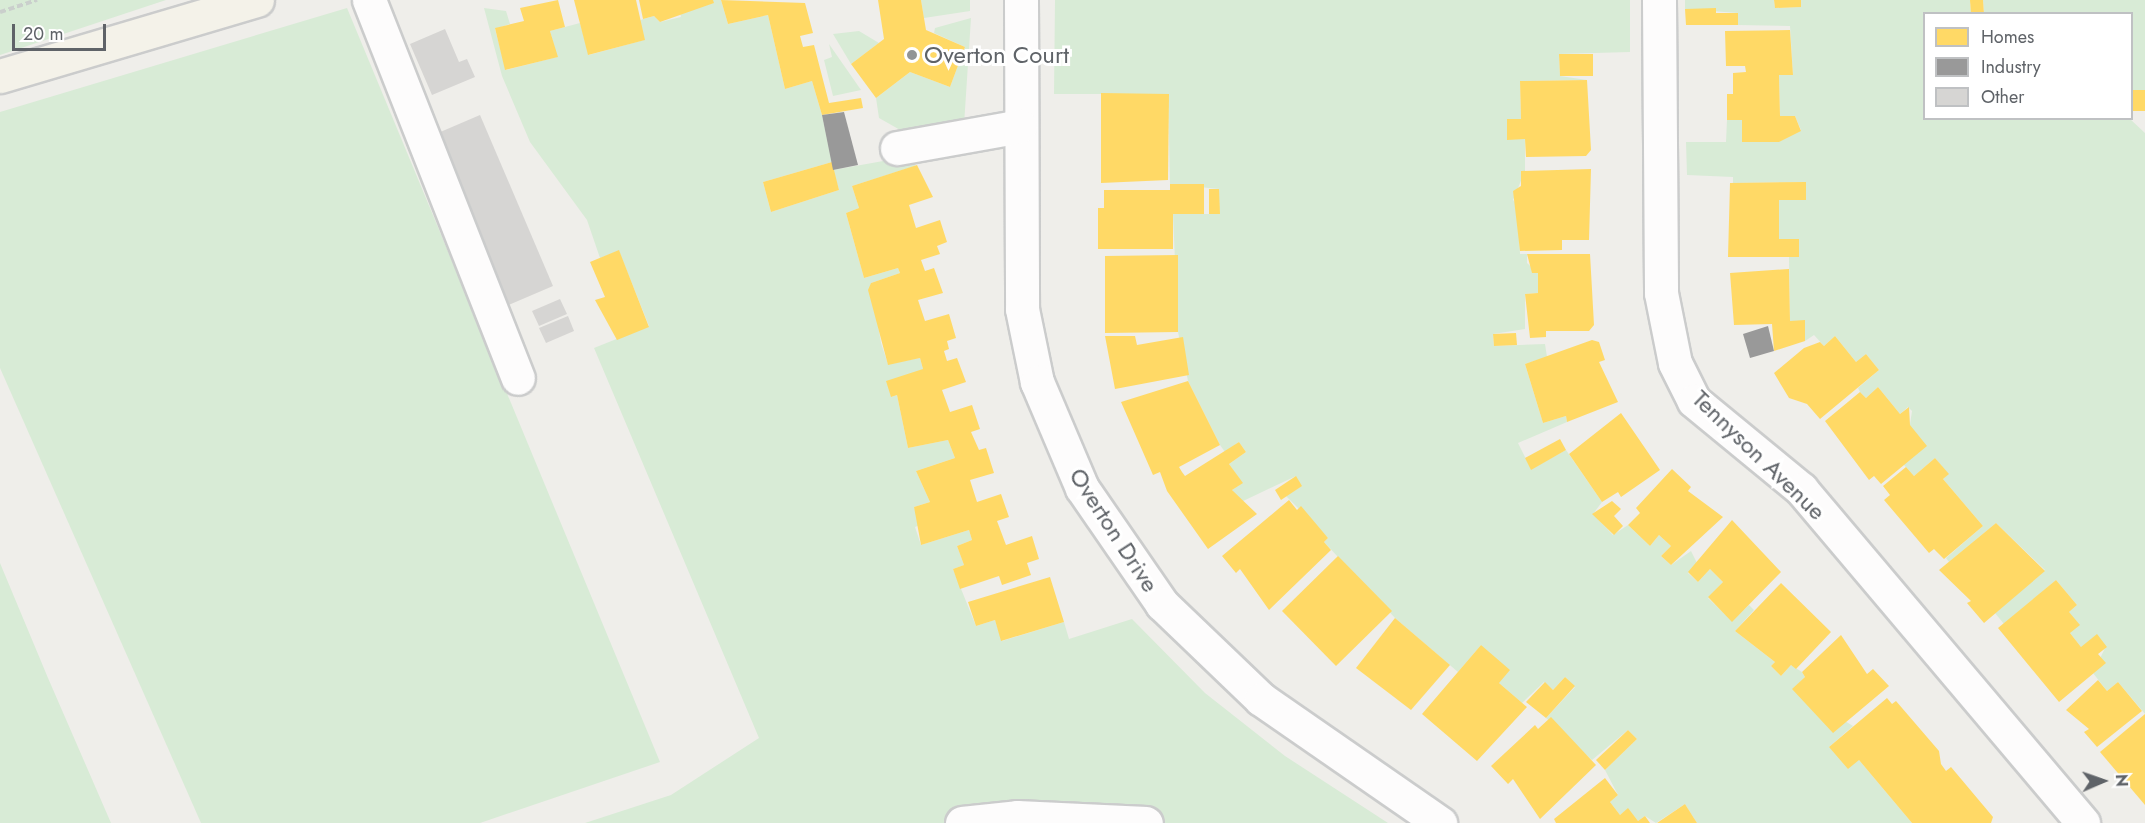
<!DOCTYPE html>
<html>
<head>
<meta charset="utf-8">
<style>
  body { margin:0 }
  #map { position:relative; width:2145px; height:823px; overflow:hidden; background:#efeeea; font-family:Jost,sans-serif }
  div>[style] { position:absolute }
  .green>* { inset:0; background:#d8ebd6 }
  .homes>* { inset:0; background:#ffd966 }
  .industry>* { inset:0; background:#999 }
  .building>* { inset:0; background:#d6d5d3 }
  .path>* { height:4px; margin-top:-2px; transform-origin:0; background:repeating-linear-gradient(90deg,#cacfcc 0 6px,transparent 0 9px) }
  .roads { filter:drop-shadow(2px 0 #cbcccc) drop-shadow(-2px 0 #cbcccc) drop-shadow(0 2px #cbcccc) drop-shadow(0 -2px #cbcccc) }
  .minor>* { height:33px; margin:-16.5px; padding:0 16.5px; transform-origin:16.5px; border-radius:16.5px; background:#fdfcfc }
  .major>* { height:33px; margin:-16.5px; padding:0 16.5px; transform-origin:16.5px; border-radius:16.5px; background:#f4f2e9 }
  .dots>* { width:16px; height:16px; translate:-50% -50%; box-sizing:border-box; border:3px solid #fff; border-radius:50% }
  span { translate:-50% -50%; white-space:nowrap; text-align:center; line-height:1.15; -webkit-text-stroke:6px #fff; paint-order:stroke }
  .poi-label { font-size:24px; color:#5f6368 }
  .left { translate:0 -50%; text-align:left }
  .street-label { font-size:24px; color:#5f6368 }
  .legend { position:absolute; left:1923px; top:12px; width:210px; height:108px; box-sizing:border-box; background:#fff; border:2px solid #bfc1c3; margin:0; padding:8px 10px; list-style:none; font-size:18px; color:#5f6368 }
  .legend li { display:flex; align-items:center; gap:12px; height:30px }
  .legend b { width:30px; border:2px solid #bfc1c3 }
  .north { position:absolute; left:2073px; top:751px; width:60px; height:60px; -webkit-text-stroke:4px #fff; paint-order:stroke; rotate:88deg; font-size:16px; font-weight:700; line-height:24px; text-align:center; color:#5f6368 }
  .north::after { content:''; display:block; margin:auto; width:21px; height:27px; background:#5f6368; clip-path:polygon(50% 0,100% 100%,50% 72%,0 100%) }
  .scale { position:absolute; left:12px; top:24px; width:94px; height:27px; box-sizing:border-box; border:3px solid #5f6368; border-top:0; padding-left:8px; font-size:18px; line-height:21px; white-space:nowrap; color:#5f6368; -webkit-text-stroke:4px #fff; paint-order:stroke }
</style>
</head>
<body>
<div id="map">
  <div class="green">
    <i style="clip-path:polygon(0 0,166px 0,0 55px)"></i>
    <i style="clip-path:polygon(713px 0,721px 0,728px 24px,768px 15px,785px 89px,812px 81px,822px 115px,832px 162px,763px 182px,771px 212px,839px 190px,833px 170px,911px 156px,915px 166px,852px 186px,859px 208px,846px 213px,864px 278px,898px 268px,900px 273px,871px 283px,881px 343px,888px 364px,920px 358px,923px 369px,891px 397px,897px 395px,908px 448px,948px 440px,955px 458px,916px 471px,930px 502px,914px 507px,920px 525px,915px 527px,921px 545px,969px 530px,972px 540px,957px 546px,964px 565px,953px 569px,976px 626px,995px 620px,1002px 641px,1064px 622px,1069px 639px,1132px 619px,1205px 693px,1285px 756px,1388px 823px,585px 823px,671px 795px,759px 738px,594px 348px,649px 326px,619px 251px,600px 258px,587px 220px,530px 142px,502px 76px,484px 8px,506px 11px,510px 24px,495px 29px,506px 70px,557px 57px,550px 31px,580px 23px,589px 55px,644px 40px,639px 21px,643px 19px,654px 16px,660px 22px,681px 17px,680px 12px)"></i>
    <i style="clip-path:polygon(921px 0,970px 0,970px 11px,924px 18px)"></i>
    <i style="clip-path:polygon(1055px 0,1630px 0,1630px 52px,1559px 54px,1560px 76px,1587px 80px,1520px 81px,1521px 119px,1508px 119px,1507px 139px,1525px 139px,1525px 171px,1513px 200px,1518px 205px,1520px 254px,1527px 254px,1527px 263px,1538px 273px,1538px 293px,1525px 294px,1525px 329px,1493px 334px,1494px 346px,1545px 344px,1547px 357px,1525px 364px,1543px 423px,1566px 416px,1567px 422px,1518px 443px,1531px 469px,1566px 450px,1602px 502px,1593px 514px,1613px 535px,1628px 525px,1650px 546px,1659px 535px,1671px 546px,1661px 556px,1671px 565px,1691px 551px,1697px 563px,1688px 573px,1698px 582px,1710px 569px,1723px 582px,1708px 598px,1732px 621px,1749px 605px,1754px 610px,1735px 631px,1775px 662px,1771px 666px,1781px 676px,1791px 665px,1802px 672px,1805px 677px,1793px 689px,1853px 726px,1829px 747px,1859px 760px,1912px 823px,1697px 823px,1685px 804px,1656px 823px,1645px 816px,1638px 821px,1628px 809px,1620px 815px,1610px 802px,1618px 795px,1605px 770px,1637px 739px,1628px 730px,1592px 760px,1546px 718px,1575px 687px,1565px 677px,1553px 690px,1544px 682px,1522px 703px,1499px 683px,1481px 645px,1458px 672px,1395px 618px,1324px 542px,1328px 538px,1286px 496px,1296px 476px,1241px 502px,1232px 490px,1242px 483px,1229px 464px,1246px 452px,1239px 442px,1225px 452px,1220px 445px,1188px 381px,1178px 332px,1173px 214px,1219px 214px,1219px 189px,1170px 184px,1168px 94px,1054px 94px)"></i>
    <i style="clip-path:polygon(1685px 0,1774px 0,1775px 8px,1800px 7px,1801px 0,1970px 0,1971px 13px,1924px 14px,1924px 118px,2130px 119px,2145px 133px,2145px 714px,2118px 682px,2107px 691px,2093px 673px,2106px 646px,2081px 647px,2070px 633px,2069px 612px,2077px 605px,2056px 580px,2004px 624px,1995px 613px,2045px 570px,1996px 523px,1949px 562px,1946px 558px,1983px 526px,1943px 479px,1948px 474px,1935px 458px,1914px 476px,1904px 465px,1912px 411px,1908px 407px,1900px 414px,1878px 387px,1866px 398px,1860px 392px,1858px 388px,1879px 370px,1866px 354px,1856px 362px,1835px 336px,1824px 346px,1814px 335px,1805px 341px,1805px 321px,1790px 321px,1789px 257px,1779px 239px,1779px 200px,1806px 200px,1806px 182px,1733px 183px,1733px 177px,1687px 175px,1686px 142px,1726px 142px,1727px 120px,1742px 120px,1743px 142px,1778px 142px,1801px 130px,1795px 116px,1780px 116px,1779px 75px,1793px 75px,1790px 26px,1738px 25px,1738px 13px,1685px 9px)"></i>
    <i style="clip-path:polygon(1983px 0,2145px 0,2145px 90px,2132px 90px,2132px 14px,1984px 13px)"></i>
    <i style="clip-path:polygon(347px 8px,660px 762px,480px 823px,201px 823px,0 368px,0 112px)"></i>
    <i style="clip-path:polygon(971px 18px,964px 125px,902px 131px,879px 118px,876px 98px,910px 72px,950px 87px,965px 47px,934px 33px,935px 28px)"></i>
    <i style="clip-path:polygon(859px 31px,879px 43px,851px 64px,833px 34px)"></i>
    <i style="clip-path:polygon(829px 44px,861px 90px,833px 96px,824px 60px,832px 57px)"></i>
    <i style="clip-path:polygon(0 563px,48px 678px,111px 823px,0 823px)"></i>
  </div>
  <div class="homes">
    <i style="clip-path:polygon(558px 0,565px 27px,550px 31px,558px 57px,505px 70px,495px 28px,524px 21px,520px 8px)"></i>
    <i style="clip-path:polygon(574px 0,636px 0,645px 40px,588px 55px)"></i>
    <i style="clip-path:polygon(639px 0,713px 0,714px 3px,660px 22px,654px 16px,643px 19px)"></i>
    <i style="clip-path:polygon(721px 0,805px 3px,813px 33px,800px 36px,803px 47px,814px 45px,829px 103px,861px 98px,863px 108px,822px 115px,812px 81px,785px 89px,768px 15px,728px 24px)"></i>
    <i style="clip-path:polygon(878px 0,921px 0,926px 30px,965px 47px,950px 87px,910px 72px,876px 98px,851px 64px,884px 39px)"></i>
    <i style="clip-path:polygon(1774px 0,1801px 0,1801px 7px,1775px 8px)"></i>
    <i style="clip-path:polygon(1970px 0,1983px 0,1984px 14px,1971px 14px)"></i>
    <i style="clip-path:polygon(1716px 8px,1716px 13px,1738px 13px,1738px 25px,1686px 25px,1685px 9px)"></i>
    <i style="clip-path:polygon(1790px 30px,1793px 75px,1779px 75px,1780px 116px,1795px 116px,1801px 131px,1779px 142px,1742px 142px,1742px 120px,1727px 120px,1727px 94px,1733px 94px,1733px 73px,1746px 72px,1745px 66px,1726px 66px,1725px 31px)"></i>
    <i style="clip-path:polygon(1559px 54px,1593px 54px,1593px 76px,1560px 76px)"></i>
    <i style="clip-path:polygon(1587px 80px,1591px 150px,1586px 156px,1526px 157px,1525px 139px,1507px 140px,1507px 119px,1521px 119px,1520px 81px)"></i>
    <i style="clip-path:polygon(2132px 90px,2145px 90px,2145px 111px,2132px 111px)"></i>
    <i style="clip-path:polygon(1101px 93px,1169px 94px,1168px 180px,1101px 183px)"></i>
    <i style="clip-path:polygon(832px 162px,839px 190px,771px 212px,763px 182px)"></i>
    <i style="clip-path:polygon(917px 165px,933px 197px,909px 205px,916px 228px,940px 220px,947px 242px,937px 246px,940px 254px,921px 260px,925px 271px,934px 268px,943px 293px,918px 300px,925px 321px,949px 314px,956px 338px,947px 341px,949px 349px,944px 351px,947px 361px,957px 358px,966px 382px,942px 390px,950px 412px,972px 405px,980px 429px,971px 432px,979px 450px,986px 448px,994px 473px,970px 480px,977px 502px,1001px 494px,1009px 517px,997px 521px,1006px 545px,1032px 536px,1039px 559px,1027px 563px,1031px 575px,1002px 585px,999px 576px,960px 589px,953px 569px,964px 565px,957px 546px,972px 540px,969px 530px,921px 545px,914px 507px,930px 502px,916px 471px,955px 458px,948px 440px,908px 448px,897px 395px,891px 397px,886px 381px,923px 369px,920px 358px,888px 365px,868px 290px,871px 283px,900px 273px,898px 268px,864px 278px,846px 213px,859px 208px,852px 186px)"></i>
    <i style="clip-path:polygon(1591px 169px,1589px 240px,1562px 240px,1562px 250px,1520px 251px,1513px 191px,1521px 186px,1521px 171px)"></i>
    <i style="clip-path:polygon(1806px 182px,1806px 200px,1779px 200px,1779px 239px,1799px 239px,1799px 257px,1728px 257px,1730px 183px)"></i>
    <i style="clip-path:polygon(1170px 184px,1204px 184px,1204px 214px,1173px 214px,1173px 249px,1098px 249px,1098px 208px,1104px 208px,1104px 190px,1170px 190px)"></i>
    <i style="clip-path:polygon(1209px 189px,1219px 189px,1220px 214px,1209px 214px)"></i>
    <i style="clip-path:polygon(619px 250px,649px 327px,617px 340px,595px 300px,605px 297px,590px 262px)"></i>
    <i style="clip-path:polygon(1527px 254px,1590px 254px,1594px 325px,1589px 331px,1546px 331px,1546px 337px,1530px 338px,1525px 294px,1538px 293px,1538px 273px,1532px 273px)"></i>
    <i style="clip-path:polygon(1178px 255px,1178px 332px,1105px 333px,1105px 256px)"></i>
    <i style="clip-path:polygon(1789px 269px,1790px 321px,1805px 320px,1805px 341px,1774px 351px,1772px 324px,1734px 325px,1730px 273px)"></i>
    <i style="clip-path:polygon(1516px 333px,1517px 345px,1494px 346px,1493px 334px)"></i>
    <i style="clip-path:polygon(1105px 336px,1135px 336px,1137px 345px,1183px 337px,1189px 375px,1115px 389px)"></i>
    <i style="clip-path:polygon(1835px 336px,1856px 362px,1866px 354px,1879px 370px,1820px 419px,1807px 404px,1789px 398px,1774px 373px,1804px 348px,1820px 342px,1824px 346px)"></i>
    <i style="clip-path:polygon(1592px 340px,1599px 342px,1605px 360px,1599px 362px,1618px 402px,1567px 422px,1566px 416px,1543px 423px,1525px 364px)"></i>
    <i style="clip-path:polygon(1188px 381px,1220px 445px,1179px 467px,1182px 472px,1185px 476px,1239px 442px,1246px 452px,1229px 464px,1243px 483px,1232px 490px,1257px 514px,1208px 549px,1167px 491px,1160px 472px,1153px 475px,1121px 402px)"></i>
    <i style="clip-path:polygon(1878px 387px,1900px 414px,1909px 407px,1910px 425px,1927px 446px,1881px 484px,1874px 476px,1869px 480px,1825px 421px,1860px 392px,1866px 398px)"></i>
    <i style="clip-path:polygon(1621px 413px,1660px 470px,1621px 497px,1618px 492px,1602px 502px,1569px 454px)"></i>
    <i style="clip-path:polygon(1560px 439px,1566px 450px,1531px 470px,1525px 458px)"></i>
    <i style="clip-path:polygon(1935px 458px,1949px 474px,1943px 479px,1983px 526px,1944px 559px,1934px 549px,1929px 553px,1884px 500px,1890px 495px,1883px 486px,1906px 467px,1914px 476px)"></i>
    <i style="clip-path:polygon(1672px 469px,1691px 487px,1688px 491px,1723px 517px,1671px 565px,1661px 556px,1671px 546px,1659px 535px,1650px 546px,1628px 525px,1640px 513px,1636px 508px)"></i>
    <i style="clip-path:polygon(1296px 476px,1302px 486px,1281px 500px,1275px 490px)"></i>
    <i style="clip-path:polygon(1289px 500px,1297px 510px,1301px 506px,1328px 538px,1324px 542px,1331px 550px,1269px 610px,1240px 569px,1236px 573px,1222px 556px)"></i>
    <i style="clip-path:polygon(1612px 501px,1621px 509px,1614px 516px,1623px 526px,1614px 535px,1592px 514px)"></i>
    <i style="clip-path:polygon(1732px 520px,1781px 572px,1732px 622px,1708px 597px,1723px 582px,1710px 569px,1698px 582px,1688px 572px)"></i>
    <i style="clip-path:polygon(1996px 523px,2045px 571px,1984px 623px,1967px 603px,1971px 601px,1939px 570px)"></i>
    <i style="clip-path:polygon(1338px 556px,1392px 611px,1336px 666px,1282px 611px)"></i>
    <i style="clip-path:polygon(1050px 577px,1064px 622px,1001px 641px,995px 620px,976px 626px,968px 602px)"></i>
    <i style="clip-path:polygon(2056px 580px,2077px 605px,2069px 612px,2080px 625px,2070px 633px,2081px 647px,2097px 634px,2107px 647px,2098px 654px,2106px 663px,2059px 702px,1998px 628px)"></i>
    <i style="clip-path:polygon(1781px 583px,1831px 632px,1796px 669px,1791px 665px,1781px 676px,1771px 666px,1775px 662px,1735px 631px)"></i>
    <i style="clip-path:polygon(1395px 618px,1450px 665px,1411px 710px,1356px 668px)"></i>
    <i style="clip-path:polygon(1841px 635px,1867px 674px,1873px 669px,1889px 686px,1833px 733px,1792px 689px,1805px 677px,1802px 672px)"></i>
    <i style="clip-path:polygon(1481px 645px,1510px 670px,1499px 683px,1527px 707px,1477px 761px,1422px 714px)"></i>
    <i style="clip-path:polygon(1565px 677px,1575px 686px,1546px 718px,1526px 702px,1545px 682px,1553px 690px)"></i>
    <i style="clip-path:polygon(2098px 680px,2107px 691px,2118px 682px,2142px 711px,2097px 747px,2084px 732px,2089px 729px,2066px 710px)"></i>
    <i style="clip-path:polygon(1887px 698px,1892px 704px,1896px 701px,1939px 751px,1941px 764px,1946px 771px,1951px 767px,1993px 817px,1991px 823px,1912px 823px,1859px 760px,1848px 769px,1829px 747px)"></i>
    <i style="clip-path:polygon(2145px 714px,2145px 805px,2100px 752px)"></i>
    <i style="clip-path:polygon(1551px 717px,1596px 765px,1540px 819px,1513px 779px,1508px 784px,1491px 766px,1535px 725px,1538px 729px)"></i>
    <i style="clip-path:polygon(1628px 730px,1637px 739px,1605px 770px,1596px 760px)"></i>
    <i style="clip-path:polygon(1605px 778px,1618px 795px,1610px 802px,1620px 815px,1628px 808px,1638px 821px,1645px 816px,1650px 823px,1556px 823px,1554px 819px)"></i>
    <i style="clip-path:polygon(1685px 804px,1697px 823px,1657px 823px)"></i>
  </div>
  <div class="industry">
    <i style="clip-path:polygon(844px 112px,858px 165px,833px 170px,822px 115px)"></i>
    <i style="clip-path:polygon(1768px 326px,1774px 351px,1750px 358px,1743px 334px)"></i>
  </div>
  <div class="building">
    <i style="clip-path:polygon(445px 29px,459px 62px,467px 59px,475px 77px,432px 95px,410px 44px)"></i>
    <i style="clip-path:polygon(480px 115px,553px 286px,504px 307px,431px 136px)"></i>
    <i style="clip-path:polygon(560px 299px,567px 314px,539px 326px,532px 311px)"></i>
    <i style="clip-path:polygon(568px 316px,574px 331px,546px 343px,539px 328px)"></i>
  </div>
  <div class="path">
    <i style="left:0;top:12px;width:39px;rotate:-18deg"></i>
  </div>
  <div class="roads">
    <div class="minor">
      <i style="left:369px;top:0;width:406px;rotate:68.5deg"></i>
      <i style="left:1021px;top:0;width:309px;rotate:89.8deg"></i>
      <i style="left:1022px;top:309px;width:75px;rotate:78.4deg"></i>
      <i style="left:1037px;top:382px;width:115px;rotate:67deg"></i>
      <i style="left:1082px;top:488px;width:141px;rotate:55.4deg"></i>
      <i style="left:1162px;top:604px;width:137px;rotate:43.8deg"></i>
      <i style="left:1261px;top:699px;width:218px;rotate:34.7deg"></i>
      <i style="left:1659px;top:0;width:293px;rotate:89.6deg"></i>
      <i style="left:1661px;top:293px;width:71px;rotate:78.7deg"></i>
      <i style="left:1675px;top:363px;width:42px;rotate:63.4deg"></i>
      <i style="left:1694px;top:401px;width:139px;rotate:39.4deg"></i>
      <i style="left:1801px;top:489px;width:437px;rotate:49.8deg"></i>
      <i style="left:897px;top:148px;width:125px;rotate:-10.1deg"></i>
      <i style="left:962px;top:823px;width:55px;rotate:-6.2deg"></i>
      <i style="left:1017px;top:817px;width:129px;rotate:2.7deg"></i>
    </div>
    <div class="major">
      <i style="left:0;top:76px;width:268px;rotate:-16.5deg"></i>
    </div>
  </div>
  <div class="dots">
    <i style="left:912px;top:55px;background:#919496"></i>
  </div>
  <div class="poi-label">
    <span class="left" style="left:924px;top:55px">Overton Court</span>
  </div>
  <div class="street-label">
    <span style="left:1759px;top:455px;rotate:44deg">Tennyson Avenue</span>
    <span style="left:1114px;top:530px;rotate:57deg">Overton Drive</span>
  </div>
  <ul class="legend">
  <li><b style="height:16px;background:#ffd966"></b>Homes</li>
  <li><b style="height:16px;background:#999"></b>Industry</li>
  <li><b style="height:16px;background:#d6d5d3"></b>Other</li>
  </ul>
  <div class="north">N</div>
  <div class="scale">20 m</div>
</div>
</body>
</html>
